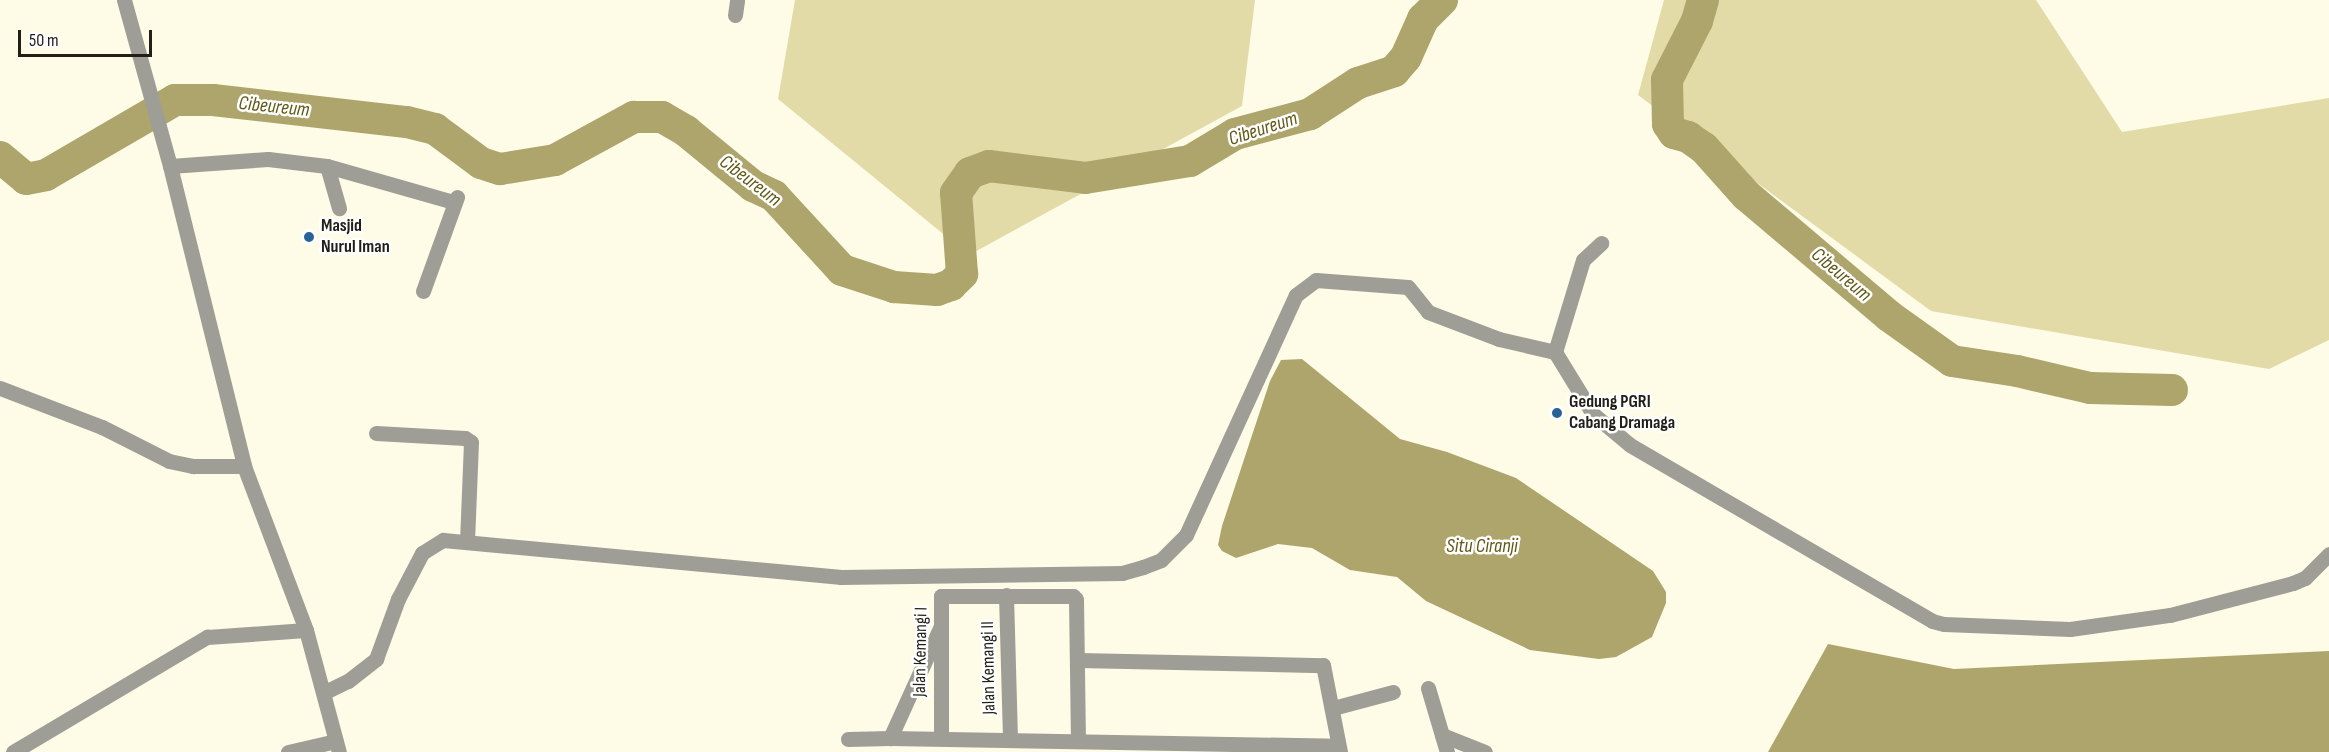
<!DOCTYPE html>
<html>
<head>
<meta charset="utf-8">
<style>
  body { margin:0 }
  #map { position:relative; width:2329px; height:752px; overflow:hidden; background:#fefbe7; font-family:"Sofia Sans Condensed",sans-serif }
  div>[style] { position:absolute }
  .green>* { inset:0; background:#e2dba8 }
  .water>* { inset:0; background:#ada56c }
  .river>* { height:32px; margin:-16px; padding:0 16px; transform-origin:16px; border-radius:16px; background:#ada56c }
  .minor>* { height:15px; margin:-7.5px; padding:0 7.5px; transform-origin:7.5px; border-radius:7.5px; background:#9f9e96 }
  .dots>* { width:16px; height:16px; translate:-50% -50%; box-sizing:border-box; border:3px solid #fff; border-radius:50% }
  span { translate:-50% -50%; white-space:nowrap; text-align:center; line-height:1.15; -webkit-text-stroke:5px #fff; paint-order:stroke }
  .poi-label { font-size:18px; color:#212018; font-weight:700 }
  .left { translate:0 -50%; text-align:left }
  .street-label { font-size:18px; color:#212018 }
  .water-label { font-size:20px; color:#625815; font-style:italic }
  .scale { position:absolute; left:18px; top:30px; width:134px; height:27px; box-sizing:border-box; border:3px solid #212018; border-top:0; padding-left:8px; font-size:18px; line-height:21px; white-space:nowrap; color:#212018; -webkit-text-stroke:4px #fff; paint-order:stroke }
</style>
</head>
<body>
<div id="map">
  <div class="green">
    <i style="clip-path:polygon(795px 0,1255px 0,1242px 106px,969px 255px,778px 99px)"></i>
    <i style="clip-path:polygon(1664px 0,2036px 0,2122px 132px,2329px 98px,2329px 340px,2269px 369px,1931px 311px,1638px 95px)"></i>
  </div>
  <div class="water">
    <i style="clip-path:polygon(1302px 359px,1400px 439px,1447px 452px,1516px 478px,1653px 571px,1666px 592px,1666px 603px,1652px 637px,1616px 657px,1599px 659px,1530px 650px,1426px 601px,1397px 577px,1350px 570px,1312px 548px,1278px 544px,1236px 558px,1222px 551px,1218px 545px,1222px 526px,1270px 381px,1281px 360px)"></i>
    <i style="clip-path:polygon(1828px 644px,1954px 669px,2329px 651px,2329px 752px,1768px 752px)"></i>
  </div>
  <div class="river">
    <i style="left:1703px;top:0;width:22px;rotate:106deg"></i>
    <i style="left:1697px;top:21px;width:66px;rotate:117deg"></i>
    <i style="left:1667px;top:80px;width:44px;rotate:88.7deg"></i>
    <i style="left:1668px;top:124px;width:11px;rotate:56deg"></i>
    <i style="left:1674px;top:133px;width:15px;rotate:16deg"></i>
    <i style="left:1688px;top:137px;width:19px;rotate:35deg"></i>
    <i style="left:1704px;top:148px;width:63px;rotate:48.2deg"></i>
    <i style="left:1746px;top:195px;width:187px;rotate:40.2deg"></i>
    <i style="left:1889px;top:316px;width:77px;rotate:35.5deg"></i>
    <i style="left:1952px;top:361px;width:66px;rotate:8.7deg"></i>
    <i style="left:2017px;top:371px;width:75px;rotate:13.1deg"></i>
    <i style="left:2090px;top:388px;width:82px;rotate:1.4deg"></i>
    <i style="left:0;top:157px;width:34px;rotate:40deg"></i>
    <i style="left:26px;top:179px;width:20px;rotate:-11deg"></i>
    <i style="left:46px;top:175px;width:149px;rotate:-30.2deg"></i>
    <i style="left:175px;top:100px;width:38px"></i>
    <i style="left:213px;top:100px;width:195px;rotate:6.5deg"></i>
    <i style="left:407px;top:122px;width:29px;rotate:14deg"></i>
    <i style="left:435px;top:129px;width:57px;rotate:36.5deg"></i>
    <i style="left:481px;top:163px;width:20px;rotate:18deg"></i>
    <i style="left:500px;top:169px;width:56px;rotate:-9.3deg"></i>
    <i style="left:555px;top:160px;width:90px;rotate:-28.6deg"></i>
    <i style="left:634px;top:117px;width:28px"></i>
    <i style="left:662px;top:117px;width:28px;rotate:30deg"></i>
    <i style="left:686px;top:131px;width:87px;rotate:39.4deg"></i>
    <i style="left:753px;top:186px;width:23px;rotate:25deg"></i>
    <i style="left:774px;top:196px;width:100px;rotate:47.4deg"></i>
    <i style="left:842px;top:270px;width:55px;rotate:18.1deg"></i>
    <i style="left:894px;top:287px;width:43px;rotate:4deg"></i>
    <i style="left:937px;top:290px;width:15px;rotate:-20deg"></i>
    <i style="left:951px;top:285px;width:16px;rotate:-45deg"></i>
    <i style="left:962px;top:274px;width:81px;rotate:-94.2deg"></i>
    <i style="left:956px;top:193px;width:24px;rotate:-55deg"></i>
    <i style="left:970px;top:173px;width:20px;rotate:-20deg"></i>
    <i style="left:989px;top:166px;width:97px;rotate:7.1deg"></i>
    <i style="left:1085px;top:178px;width:106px;rotate:-9.2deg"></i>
    <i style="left:1190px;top:161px;width:52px;rotate:-31deg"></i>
    <i style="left:1235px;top:134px;width:78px;rotate:-14.9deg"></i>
    <i style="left:1310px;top:114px;width:57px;rotate:-32.9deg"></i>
    <i style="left:1358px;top:83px;width:38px;rotate:-18deg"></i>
    <i style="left:1394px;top:71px;width:18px;rotate:-49deg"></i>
    <i style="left:1406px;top:57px;width:42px;rotate:-65.9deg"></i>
    <i style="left:1423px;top:19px;width:27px;rotate:-45deg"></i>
  </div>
  <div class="minor">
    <i style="left:124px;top:0;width:172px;rotate:74.5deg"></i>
    <i style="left:170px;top:166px;width:309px;rotate:76.1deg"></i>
    <i style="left:244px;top:466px;width:175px;rotate:69.3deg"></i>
    <i style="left:306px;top:630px;width:126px;rotate:74.9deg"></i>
    <i style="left:735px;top:15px;width:15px;rotate:-82deg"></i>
    <i style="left:170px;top:166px;width:98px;rotate:-4.1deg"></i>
    <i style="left:268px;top:159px;width:59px;rotate:6.8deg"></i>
    <i style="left:327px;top:166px;width:131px;rotate:15.9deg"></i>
    <i style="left:327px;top:166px;width:44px;rotate:74.1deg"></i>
    <i style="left:423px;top:291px;width:100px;rotate:-70.1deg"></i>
    <i style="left:1555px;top:352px;width:96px;rotate:-73.1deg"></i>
    <i style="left:1583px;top:260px;width:25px;rotate:-43deg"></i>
    <i style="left:0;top:388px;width:109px;rotate:20.9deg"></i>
    <i style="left:102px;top:427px;width:75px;rotate:26.9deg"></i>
    <i style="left:169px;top:461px;width:25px;rotate:12deg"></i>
    <i style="left:193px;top:466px;width:51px"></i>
    <i style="left:376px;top:433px;width:89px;rotate:3.2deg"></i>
    <i style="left:465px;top:438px;width:7px;rotate:34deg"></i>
    <i style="left:471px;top:442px;width:100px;rotate:92.3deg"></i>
    <i style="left:1006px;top:595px;width:145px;rotate:88.4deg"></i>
    <i style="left:940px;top:628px;width:121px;rotate:114.4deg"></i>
    <i style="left:890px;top:738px;width:448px;rotate:1deg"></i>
    <i style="left:1078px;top:660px;width:245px;rotate:1.2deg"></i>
    <i style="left:1323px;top:665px;width:89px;rotate:78.9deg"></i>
    <i style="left:1428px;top:688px;width:67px;rotate:73.5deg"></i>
    <i style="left:325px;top:692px;width:25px;rotate:-26deg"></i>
    <i style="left:348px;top:681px;width:36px;rotate:-38deg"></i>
    <i style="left:376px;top:659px;width:64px;rotate:-69.9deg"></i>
    <i style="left:398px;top:599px;width:52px;rotate:-62.4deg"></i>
    <i style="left:422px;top:553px;width:25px;rotate:-32deg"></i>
    <i style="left:443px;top:540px;width:400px;rotate:5.3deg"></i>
    <i style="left:841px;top:577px;width:281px;rotate:-0.8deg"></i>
    <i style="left:1122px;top:573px;width:22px;rotate:-16deg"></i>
    <i style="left:1143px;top:567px;width:19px;rotate:-21deg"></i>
    <i style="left:1161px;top:560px;width:35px;rotate:-45deg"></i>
    <i style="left:1186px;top:535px;width:264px;rotate:-65.4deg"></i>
    <i style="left:1296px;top:295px;width:25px;rotate:-37deg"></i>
    <i style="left:1316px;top:280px;width:92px;rotate:4.4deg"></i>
    <i style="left:1408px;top:287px;width:32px;rotate:51deg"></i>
    <i style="left:1428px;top:312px;width:76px;rotate:20.8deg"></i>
    <i style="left:1499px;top:339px;width:57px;rotate:13.1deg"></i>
    <i style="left:1555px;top:352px;width:73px;rotate:58.5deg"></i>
    <i style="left:1593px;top:414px;width:48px;rotate:40deg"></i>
    <i style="left:1630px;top:445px;width:350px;rotate:30.2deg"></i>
    <i style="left:1932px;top:621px;width:12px;rotate:14deg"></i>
    <i style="left:1944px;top:624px;width:126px;rotate:2.3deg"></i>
    <i style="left:2070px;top:629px;width:101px;rotate:-8deg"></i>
    <i style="left:2170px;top:615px;width:127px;rotate:-14.6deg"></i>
    <i style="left:2293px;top:583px;width:13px;rotate:-23deg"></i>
    <i style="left:2305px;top:578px;width:34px;rotate:-45deg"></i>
    <i style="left:1333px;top:708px;width:62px;rotate:-14.9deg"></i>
    <i style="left:1442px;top:735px;width:46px;rotate:21.6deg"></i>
    <i style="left:941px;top:738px;width:142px;rotate:-90deg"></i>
    <i style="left:941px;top:596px;width:132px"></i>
    <i style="left:1073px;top:596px;width:4px;rotate:45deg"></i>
    <i style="left:1076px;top:599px;width:141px;rotate:89.2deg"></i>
    <i style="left:848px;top:739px;width:42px;rotate:-1.4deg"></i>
    <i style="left:13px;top:752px;width:226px;rotate:-30.7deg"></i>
    <i style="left:207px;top:637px;width:99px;rotate:-4deg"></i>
    <i style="left:288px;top:752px;width:49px;rotate:-12.9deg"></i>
  </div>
  <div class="dots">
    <i style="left:309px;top:237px;background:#296199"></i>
    <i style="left:1557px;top:413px;background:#296199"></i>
  </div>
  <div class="poi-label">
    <span class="left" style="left:321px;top:237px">Masjid<br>Nurul Iman</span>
    <span class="left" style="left:1569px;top:413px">Gedung PGRI<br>Cabang Dramaga</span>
  </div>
  <div class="street-label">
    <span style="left:921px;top:652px;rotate:-89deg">Jalan Kemangi I</span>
    <span style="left:989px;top:668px;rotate:-91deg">Jalan Kemangi II</span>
  </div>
  <div class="water-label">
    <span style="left:274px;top:107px;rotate:6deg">Cibeureum</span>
    <span style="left:1263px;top:129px;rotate:-18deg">Cibeureum</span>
    <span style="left:750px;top:181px;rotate:37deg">Cibeureum</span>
    <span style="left:1841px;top:275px;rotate:40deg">Cibeureum</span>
    <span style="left:1482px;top:546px">Situ Ciranji</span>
  </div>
  <div class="scale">50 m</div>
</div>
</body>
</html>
